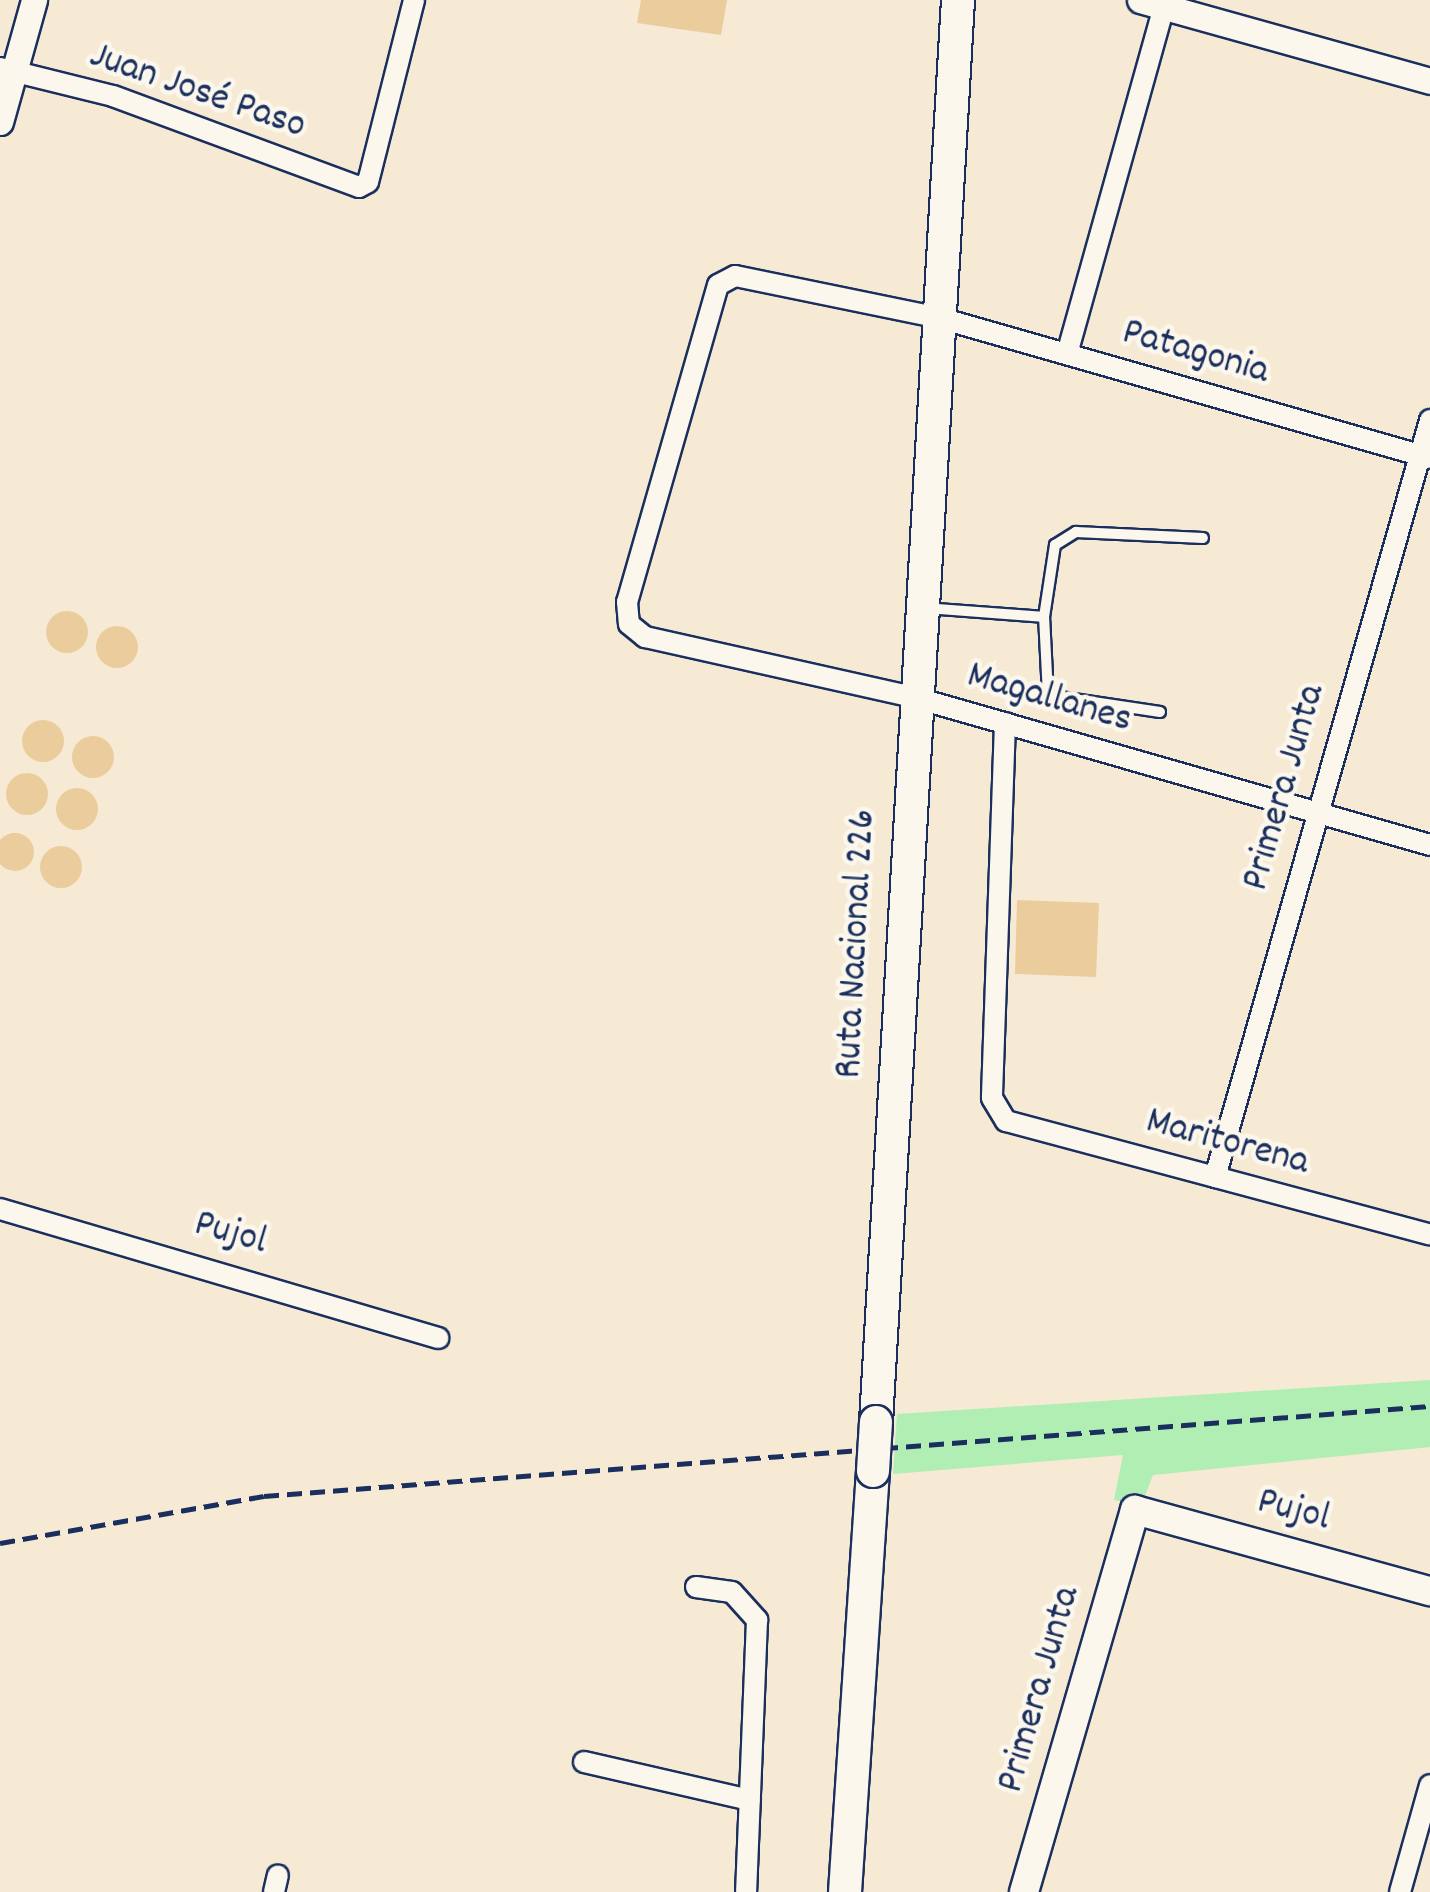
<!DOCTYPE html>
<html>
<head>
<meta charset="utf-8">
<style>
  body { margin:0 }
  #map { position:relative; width:1430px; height:1892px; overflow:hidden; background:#f6ead4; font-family:Dekko,sans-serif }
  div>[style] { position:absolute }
  .green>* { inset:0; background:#b1eeb3 }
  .building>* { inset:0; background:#eacc9d }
  .round { border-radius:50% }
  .roads { filter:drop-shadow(2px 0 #1b2f5e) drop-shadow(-2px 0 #1b2f5e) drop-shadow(0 2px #1b2f5e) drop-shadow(0 -2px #1b2f5e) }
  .service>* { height:10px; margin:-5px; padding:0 5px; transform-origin:5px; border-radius:5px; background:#fbf7ec }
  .minor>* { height:20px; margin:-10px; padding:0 10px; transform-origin:10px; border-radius:10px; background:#fbf7ec }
  .tertiary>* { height:25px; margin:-12.5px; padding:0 12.5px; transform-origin:12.5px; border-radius:12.5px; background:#fbf7ec }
  .secondary>* { height:28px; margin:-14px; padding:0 14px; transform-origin:14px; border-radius:14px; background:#fbf7ec }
  .trunk>* { height:32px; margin:-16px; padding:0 16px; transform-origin:16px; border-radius:16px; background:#fbf7ec }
  .rail>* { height:5px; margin-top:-2.5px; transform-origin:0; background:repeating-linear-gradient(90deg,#1b2f5e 0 15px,transparent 0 23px) }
  .bridges { filter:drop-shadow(2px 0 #1b2f5e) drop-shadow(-2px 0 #1b2f5e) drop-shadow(0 2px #1b2f5e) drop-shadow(0 -2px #1b2f5e) }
  .trunk-bridge>* { height:32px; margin:-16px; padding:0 16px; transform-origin:16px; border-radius:16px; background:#fbf7ec }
  span { translate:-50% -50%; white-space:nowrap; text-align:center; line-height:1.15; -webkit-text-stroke:9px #fbf7ec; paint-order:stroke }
  .street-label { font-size:40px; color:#1b2f5e }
</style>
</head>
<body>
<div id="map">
  <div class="green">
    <i style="clip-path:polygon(1430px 1380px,1430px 1447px,1153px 1475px,1141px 1506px,1114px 1500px,1123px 1455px,893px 1474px,897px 1414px)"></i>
  </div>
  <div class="building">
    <i style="clip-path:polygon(641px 0,727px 0,721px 35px,637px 23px)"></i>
    <i class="round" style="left:46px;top:611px;width:42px;height:42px"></i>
    <i class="round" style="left:96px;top:626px;width:42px;height:42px"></i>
    <i class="round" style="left:22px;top:720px;width:42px;height:42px"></i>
    <i class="round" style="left:72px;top:736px;width:42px;height:42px"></i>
    <i class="round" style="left:6px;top:773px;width:42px;height:42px"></i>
    <i class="round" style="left:56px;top:788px;width:42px;height:42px"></i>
    <i class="round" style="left:-4px;top:833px;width:38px;height:38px"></i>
    <i class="round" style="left:40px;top:846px;width:42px;height:42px"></i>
    <i style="clip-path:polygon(1017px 900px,1099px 903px,1096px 977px,1015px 974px)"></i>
  </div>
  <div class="roads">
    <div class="service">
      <i style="left:925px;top:608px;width:119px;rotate:4.3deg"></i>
      <i style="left:1160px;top:712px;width:113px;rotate:-171.4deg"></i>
      <i style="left:1048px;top:695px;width:78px;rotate:-92.9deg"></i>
      <i style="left:1044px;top:617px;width:73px;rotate:-81.3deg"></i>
      <i style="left:1055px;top:545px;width:25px;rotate:-32deg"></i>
      <i style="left:1076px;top:532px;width:127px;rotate:2.7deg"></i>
    </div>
    <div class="minor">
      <i style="left:0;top:68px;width:116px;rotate:13.9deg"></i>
      <i style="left:113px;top:96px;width:262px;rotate:20.3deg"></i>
      <i style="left:359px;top:187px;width:10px;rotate:-29deg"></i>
      <i style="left:368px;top:182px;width:188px;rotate:-75.8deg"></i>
      <i style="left:1067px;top:354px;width:368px;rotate:-74.4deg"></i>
      <i style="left:1430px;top:458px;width:510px;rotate:-164.05deg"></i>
      <i style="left:940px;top:318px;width:209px;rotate:-168.4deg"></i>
      <i style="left:735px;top:276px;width:19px;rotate:152deg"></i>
      <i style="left:718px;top:285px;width:330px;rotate:106deg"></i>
      <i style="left:627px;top:602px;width:22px;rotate:85deg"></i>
      <i style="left:629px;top:624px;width:21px;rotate:39deg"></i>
      <i style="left:645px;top:637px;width:275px;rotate:12.6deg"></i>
      <i style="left:913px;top:697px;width:538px;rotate:15.97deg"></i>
      <i style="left:1005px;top:723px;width:375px;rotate:92deg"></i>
      <i style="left:992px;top:1098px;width:27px;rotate:59deg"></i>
      <i style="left:1006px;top:1121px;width:439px;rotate:15deg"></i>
      <i style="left:1215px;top:1177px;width:787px;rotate:-74.14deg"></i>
      <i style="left:0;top:1209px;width:457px;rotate:16.4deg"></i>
      <i style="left:696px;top:1587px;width:36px;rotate:8deg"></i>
      <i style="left:732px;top:1592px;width:38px;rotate:48deg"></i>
      <i style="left:757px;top:1620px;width:272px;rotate:92.3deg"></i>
      <i style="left:584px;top:1762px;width:170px;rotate:12.9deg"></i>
      <i style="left:274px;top:1892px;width:17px;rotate:-77deg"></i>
      <i style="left:1400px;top:1892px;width:111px;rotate:-74.3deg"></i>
    </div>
    <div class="tertiary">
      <i style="left:1140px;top:0;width:301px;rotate:15.6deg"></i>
      <i style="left:0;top:122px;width:127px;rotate:-74.4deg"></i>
    </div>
    <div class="secondary">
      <i style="left:1024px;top:1892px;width:398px;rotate:-73.8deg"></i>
      <i style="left:1135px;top:1510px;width:306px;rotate:15.4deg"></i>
    </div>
    <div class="trunk">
      <i style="left:876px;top:1422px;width:1424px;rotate:-86.7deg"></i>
      <i style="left:845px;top:1892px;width:422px;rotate:-86.2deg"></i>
    </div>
  </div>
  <div class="rail">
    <i style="left:0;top:1543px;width:268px;rotate:-10.1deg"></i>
    <i style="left:264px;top:1496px;width:1169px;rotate:-4.41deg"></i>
  </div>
  <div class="bridges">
    <div class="trunk-bridge">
      <i style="left:873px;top:1471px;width:49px;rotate:-86.5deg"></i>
    </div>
  </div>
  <div class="street-label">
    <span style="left:197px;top:93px;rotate:19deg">Juan José Paso</span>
    <span style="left:1195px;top:354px;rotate:16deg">Patagonia</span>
    <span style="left:1049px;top:700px;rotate:16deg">Magallanes</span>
    <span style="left:1286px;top:788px;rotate:-74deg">Primera Junta</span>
    <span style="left:858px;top:944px;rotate:-87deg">Ruta Nacional 226</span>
    <span style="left:1227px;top:1144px;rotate:15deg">Maritorena</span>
    <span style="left:230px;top:1235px;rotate:16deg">Pujol</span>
    <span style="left:1293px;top:1512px;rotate:15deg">Pujol</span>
    <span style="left:1041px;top:1690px;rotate:-74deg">Primera Junta</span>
  </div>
</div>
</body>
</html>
